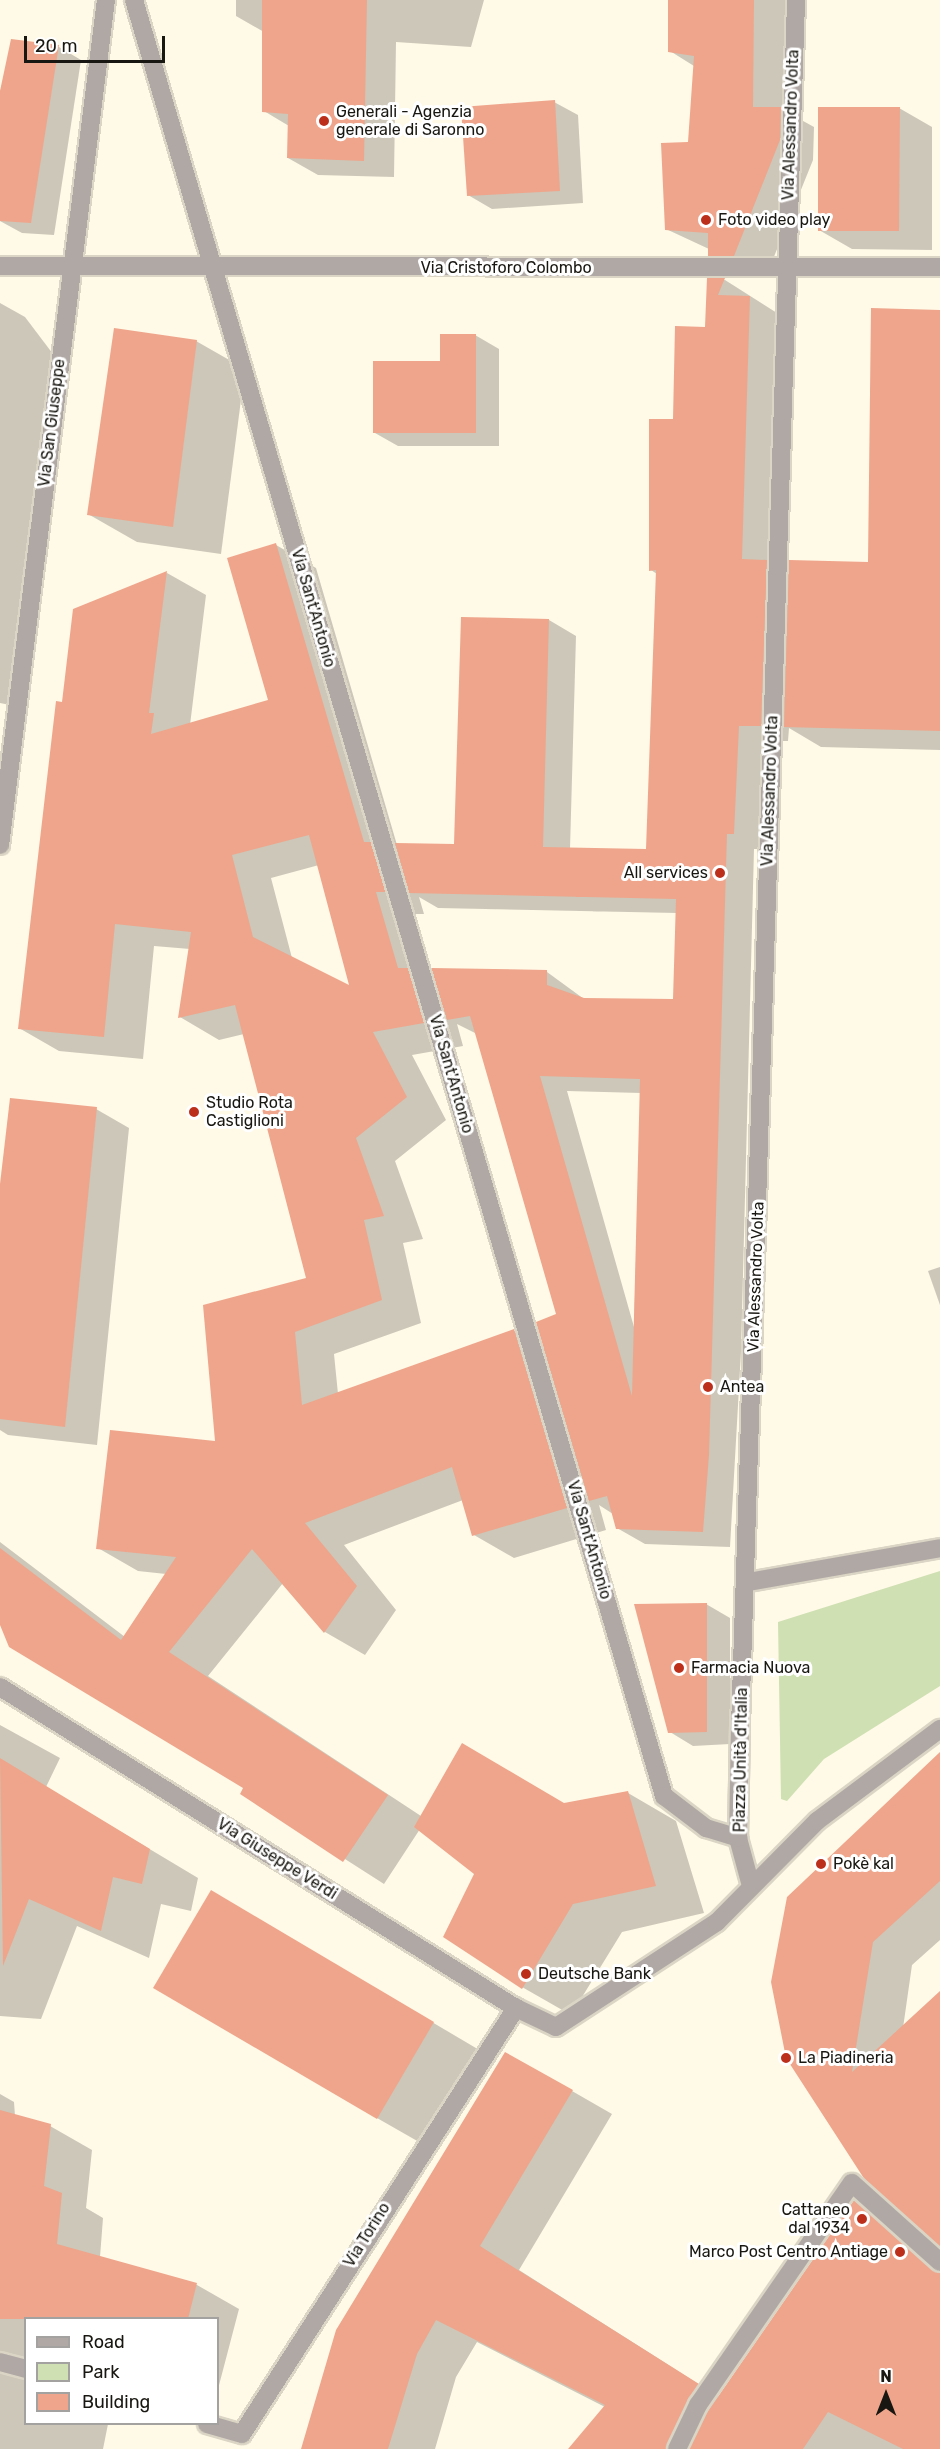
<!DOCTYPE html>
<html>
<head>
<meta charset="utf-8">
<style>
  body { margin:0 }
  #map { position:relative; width:940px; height:2449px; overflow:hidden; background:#fff9e7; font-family:Rubik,sans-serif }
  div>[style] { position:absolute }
  .green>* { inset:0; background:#cfe0b2 }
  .shadow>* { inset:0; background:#0003 }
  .building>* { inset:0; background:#efa58b }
  .roads { filter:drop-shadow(2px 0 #dad5c5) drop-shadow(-2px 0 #dad5c5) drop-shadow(0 2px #dad5c5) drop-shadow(0 -2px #dad5c5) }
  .minor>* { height:18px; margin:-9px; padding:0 9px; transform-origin:9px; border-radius:9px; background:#b0a8a4 }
  .dots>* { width:16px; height:16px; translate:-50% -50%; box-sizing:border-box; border:3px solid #fff; border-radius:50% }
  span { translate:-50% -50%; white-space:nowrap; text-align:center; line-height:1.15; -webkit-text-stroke:6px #fff; paint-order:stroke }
  .poi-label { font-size:16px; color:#191711 }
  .left { translate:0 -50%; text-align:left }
  .right { translate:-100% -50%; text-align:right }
  .street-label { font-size:16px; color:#191711 }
  .legend { position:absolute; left:24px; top:2317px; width:195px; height:108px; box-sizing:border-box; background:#fff; border:2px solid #a3a2a0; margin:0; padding:8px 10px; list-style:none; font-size:18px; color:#191711 }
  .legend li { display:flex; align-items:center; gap:12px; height:30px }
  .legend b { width:30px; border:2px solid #a3a2a0 }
  .north { position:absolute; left:856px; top:2365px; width:60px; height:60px; -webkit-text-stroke:4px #fff; paint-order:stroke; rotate:0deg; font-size:16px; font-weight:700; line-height:24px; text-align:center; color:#191711 }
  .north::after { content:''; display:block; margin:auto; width:21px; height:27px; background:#191711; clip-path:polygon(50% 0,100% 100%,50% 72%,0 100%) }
  .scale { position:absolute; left:24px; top:36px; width:141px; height:27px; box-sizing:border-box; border:3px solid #191711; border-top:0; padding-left:8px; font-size:18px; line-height:21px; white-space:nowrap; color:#191711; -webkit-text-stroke:4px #fff; paint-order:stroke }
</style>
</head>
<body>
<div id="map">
  <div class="green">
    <i style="clip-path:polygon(940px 1571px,940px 1686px,824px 1759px,787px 1801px,781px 1799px,778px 1622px)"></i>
  </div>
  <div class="shadow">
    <i style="clip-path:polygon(236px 0,484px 0,471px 47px,396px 42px,394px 177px,318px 175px,288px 158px,289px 126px,264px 111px,264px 32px,236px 16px)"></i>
    <i style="clip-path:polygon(670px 0,787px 0,785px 111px,814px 127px,813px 160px,767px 274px,742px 274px,709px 255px,709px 249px,666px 229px,689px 143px,694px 66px,670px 51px)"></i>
    <i style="clip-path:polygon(12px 41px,59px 47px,81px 60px,54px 235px,22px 233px,0 221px,0 93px)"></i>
    <i style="clip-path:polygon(554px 102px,578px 115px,583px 203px,492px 209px,468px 195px)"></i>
    <i style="clip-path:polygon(899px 108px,932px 127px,932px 250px,852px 249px,819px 230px)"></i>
    <i style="clip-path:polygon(evenodd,708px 279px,725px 280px,777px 313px,769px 563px,790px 575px,870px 563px,940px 311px,940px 750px,821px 747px,789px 728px,788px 741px,766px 741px,761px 849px,754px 849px,741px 1352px,730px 1547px,645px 1544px,617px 1528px,613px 1514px,599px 1505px,606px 1530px,514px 1558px,474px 1535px,463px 1500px,344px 1545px,396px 1610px,365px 1655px,325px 1632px,283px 1583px,208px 1676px,421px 1816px,565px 1805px,628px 1793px,676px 1821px,704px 1913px,622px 1932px,571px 2015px,522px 1987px,476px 1873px,420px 1829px,384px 1884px,242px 1793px,245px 1788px,0 1622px,0 1542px,125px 1637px,166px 1574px,138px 1571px,98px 1548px,217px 1443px,308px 1279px,244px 1034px,219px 1040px,180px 1017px,190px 949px,154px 946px,143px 1059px,59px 1051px,19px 1028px,75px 610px,167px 573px,206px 595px,190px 725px,270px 702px,276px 545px,316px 568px,397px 845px,456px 846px,549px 620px,576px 636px,570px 849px,647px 851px,657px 574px,651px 570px,675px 421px,707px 328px,708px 279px,319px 865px,351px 988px,292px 958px,271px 878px,319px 865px,708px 279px,419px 897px,438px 908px,677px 913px,675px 1001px,584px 999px,547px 972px,431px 970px,415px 914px,424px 914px,419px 897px,708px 279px,457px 1024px,477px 1034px,558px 1315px,545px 1349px,514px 1331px,338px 1394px,334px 1354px,421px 1323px,403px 1243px,423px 1239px,395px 1161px,446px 1120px,412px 1055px,463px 1046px,457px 1024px,708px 279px,567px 1091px,641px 1093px,634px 1327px,567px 1091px)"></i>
    <i style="clip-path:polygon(0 303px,25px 317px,56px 358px,10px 705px,0 703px)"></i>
    <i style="clip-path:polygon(475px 335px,499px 349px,499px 446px,398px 446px,375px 433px)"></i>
    <i style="clip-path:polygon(196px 341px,245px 369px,221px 554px,137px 542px,88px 514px)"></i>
    <i style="clip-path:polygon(96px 1109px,129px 1128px,97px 1445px,8px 1435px,0 1430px,0 1197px)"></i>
    <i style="clip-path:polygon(940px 1267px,940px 1305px,928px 1271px)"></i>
    <i style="clip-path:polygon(706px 1604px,730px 1618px,730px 1744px,693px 1746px,670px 1732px)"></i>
    <i style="clip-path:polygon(0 1725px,60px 1758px,46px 1787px,198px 1878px,191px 1911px,161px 1904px,149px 1958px,77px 1926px,41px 2019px,0 2016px)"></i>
    <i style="clip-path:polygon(940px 1757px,940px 1940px,912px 1965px,903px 2028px,940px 1993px,940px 2245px,787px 2057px)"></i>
    <i style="clip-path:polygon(259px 1920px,481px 2051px,426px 2146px,377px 2118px)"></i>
    <i style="clip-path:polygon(572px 2091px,612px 2114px,519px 2270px,722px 2399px,855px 2202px,894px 2225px,940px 2266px,940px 2449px,569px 2449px,605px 2407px,477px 2342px,456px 2377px,435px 2449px,302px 2449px)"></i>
    <i style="clip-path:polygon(0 2094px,14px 2102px,15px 2116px,50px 2126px,92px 2150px,86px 2208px,103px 2218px,100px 2257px,197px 2285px,239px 2309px,218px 2389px,218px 2318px,26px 2318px,26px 2424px,108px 2424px,103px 2449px,0 2449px)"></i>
  </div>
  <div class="building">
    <i style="clip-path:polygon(262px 0,367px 0,364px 161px,287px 158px,288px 114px,262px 112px)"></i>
    <i style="clip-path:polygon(668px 0,754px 0,753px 107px,781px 107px,780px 140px,734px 256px,708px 256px,708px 233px,665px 230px,661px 143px,688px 142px,694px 56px,668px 52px)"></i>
    <i style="clip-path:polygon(11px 39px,59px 45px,31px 223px,0 221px,0 91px)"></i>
    <i style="clip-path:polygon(555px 100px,560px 191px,467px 196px,461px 107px)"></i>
    <i style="clip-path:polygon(818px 107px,900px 107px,899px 231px,818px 231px)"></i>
    <i style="clip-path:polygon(evenodd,707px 278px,725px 278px,718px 295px,750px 296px,742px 559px,767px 560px,761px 726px,739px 726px,734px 834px,727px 834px,709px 1455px,703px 1532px,616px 1529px,607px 1496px,589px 1501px,536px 1322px,556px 1314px,470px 1016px,447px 1020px,431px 968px,547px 970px,547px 985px,584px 998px,673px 999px,676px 899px,409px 893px,395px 843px,454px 844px,461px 617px,549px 619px,543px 847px,646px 849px,656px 570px,649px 571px,649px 419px,673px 419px,675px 326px,705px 327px,707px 278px,540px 1076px,640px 1079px,632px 1396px,540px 1076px)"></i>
    <i style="clip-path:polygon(871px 308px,940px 310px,940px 731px,784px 727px,789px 560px,868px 562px)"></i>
    <i style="clip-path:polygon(114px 328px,197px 340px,173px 527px,87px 515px)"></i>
    <i style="clip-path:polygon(440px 334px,476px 334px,476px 433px,373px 433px,373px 361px,440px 361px)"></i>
    <i style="clip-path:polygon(evenodd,276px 543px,364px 842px,371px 842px,386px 892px,376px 892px,398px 968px,408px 968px,424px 1023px,373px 1032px,407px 1097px,356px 1138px,384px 1216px,364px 1220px,382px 1300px,295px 1332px,302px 1405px,514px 1329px,567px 1508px,472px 1536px,452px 1467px,305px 1523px,357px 1586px,324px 1633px,252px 1549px,169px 1652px,388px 1795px,343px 1862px,240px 1794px,243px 1788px,9px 1647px,0 1625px,0 1548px,121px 1640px,176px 1557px,96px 1549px,110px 1430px,215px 1441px,203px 1305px,306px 1278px,235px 1005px,178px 1018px,191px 932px,115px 924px,104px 1037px,18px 1029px,56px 701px,62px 702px,73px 609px,167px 571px,149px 713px,154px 713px,151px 734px,268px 700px,227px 558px,276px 543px,309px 835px,349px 985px,253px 937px,232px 855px,309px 835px)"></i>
    <i style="clip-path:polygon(10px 1098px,97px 1107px,65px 1427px,0 1419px,0 1184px)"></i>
    <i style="clip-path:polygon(707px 1603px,707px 1732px,668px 1733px,634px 1604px)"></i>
    <i style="clip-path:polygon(462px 1743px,564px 1803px,628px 1791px,656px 1886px,573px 1904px,522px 1989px,443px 1937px,474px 1874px,414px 1827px)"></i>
    <i style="clip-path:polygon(940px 1752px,940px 1881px,873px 1942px,852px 2072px,940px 1991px,940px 2247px,865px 2180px,786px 2058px,771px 1982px,787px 1897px)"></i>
    <i style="clip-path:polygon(0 1758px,150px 1849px,142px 1884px,113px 1877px,101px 1931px,29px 1899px,3px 1966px)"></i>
    <i style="clip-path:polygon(211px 1890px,434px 2022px,377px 2119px,153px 1988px)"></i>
    <i style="clip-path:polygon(505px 2052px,573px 2090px,480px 2246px,699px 2384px,666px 2449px,568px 2449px,605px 2405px,436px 2320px,417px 2354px,388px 2449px,301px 2449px,336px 2330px)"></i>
    <i style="clip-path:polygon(0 2110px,51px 2124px,44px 2186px,62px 2193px,57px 2244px,197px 2283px,188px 2319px,0 2319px)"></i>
    <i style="clip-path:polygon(854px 2200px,940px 2273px,940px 2449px,903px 2449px,828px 2412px,803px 2449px,689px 2449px,708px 2411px)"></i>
  </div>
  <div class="roads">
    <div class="minor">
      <i style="left:134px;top:0;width:1873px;rotate:73.56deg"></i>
      <i style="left:664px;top:1796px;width:53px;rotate:37.3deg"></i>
      <i style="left:706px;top:1828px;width:34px;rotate:17deg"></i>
      <i style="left:0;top:266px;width:940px;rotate:0.06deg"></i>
      <i style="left:0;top:845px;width:852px;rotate:-82.85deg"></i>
      <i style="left:748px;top:1582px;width:195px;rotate:-10deg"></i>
      <i style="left:0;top:1687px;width:608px;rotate:31.89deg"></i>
      <i style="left:516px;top:2008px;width:44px;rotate:25.4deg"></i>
      <i style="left:556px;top:2027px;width:192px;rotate:-33.1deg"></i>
      <i style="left:717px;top:1922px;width:142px;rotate:-45.3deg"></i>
      <i style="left:817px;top:1821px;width:154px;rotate:-36.8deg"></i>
      <i style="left:751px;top:1886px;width:50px;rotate:-105.2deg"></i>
      <i style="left:738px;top:1838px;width:111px;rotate:-89deg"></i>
      <i style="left:740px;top:1727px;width:1728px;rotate:-88.14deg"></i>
      <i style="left:0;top:2362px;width:27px;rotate:15deg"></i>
      <i style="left:207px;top:2424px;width:36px;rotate:16deg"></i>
      <i style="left:242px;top:2434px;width:507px;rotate:-57.25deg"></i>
      <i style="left:677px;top:2449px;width:49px;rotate:-64.5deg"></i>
      <i style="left:698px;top:2405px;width:270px;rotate:-55.3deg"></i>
      <i style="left:852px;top:2183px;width:118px;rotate:41.9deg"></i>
    </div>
  </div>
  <div class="dots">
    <i style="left:324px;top:121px;background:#bb2f1b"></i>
    <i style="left:706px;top:220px;background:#bb2f1b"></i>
    <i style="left:720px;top:873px;background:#bb2f1b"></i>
    <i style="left:194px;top:1112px;background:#bb2f1b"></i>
    <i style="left:708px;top:1387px;background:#bb2f1b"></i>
    <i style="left:679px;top:1668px;background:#bb2f1b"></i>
    <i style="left:821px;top:1864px;background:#bb2f1b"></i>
    <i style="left:526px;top:1974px;background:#bb2f1b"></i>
    <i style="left:786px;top:2058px;background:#bb2f1b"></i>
    <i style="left:862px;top:2219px;background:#bb2f1b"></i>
    <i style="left:900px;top:2252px;background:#bb2f1b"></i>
  </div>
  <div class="poi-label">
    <span class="left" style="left:336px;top:121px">Generali - Agenzia<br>generale di Saronno</span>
    <span class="left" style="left:718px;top:220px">Foto video play</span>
    <span class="right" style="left:708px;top:873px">All services</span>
    <span class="left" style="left:206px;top:1112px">Studio Rota<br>Castiglioni</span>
    <span class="left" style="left:720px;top:1387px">Antea</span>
    <span class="left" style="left:691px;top:1668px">Farmacia Nuova</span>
    <span class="left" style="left:833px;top:1864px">Pokè kal</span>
    <span class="left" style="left:538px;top:1974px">Deutsche Bank</span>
    <span class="left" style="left:798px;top:2058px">La Piadineria</span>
    <span class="right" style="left:850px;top:2219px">Cattaneo<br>dal 1934</span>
    <span class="right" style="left:888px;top:2252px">Marco Post Centro Antiage</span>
  </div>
  <div class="street-label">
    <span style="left:791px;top:125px;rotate:-88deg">Via Alessandro Volta</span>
    <span style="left:506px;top:268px">Via Cristoforo Colombo</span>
    <span style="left:52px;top:423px;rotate:-83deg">Via San Giuseppe</span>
    <span style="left:313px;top:608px;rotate:74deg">Via Sant'Antonio</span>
    <span style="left:770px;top:791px;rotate:-88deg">Via Alessandro Volta</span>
    <span style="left:451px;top:1074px;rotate:74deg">Via Sant'Antonio</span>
    <span style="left:756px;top:1277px;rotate:-88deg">Via Alessandro Volta</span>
    <span style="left:589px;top:1540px;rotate:74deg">Via Sant'Antonio</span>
    <span style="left:741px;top:1760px;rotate:-89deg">Piazza Unità d'Italia</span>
    <span style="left:277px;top:1859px;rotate:32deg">Via Giuseppe Verdi</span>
    <span style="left:367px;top:2235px;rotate:-58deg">Via Torino</span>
  </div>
  <ul class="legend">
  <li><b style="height:8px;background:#b0a8a4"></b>Road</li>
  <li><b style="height:16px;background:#cfe0b2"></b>Park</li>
  <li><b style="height:16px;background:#efa58b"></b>Building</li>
  </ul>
  <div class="north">N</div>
  <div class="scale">20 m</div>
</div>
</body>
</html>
